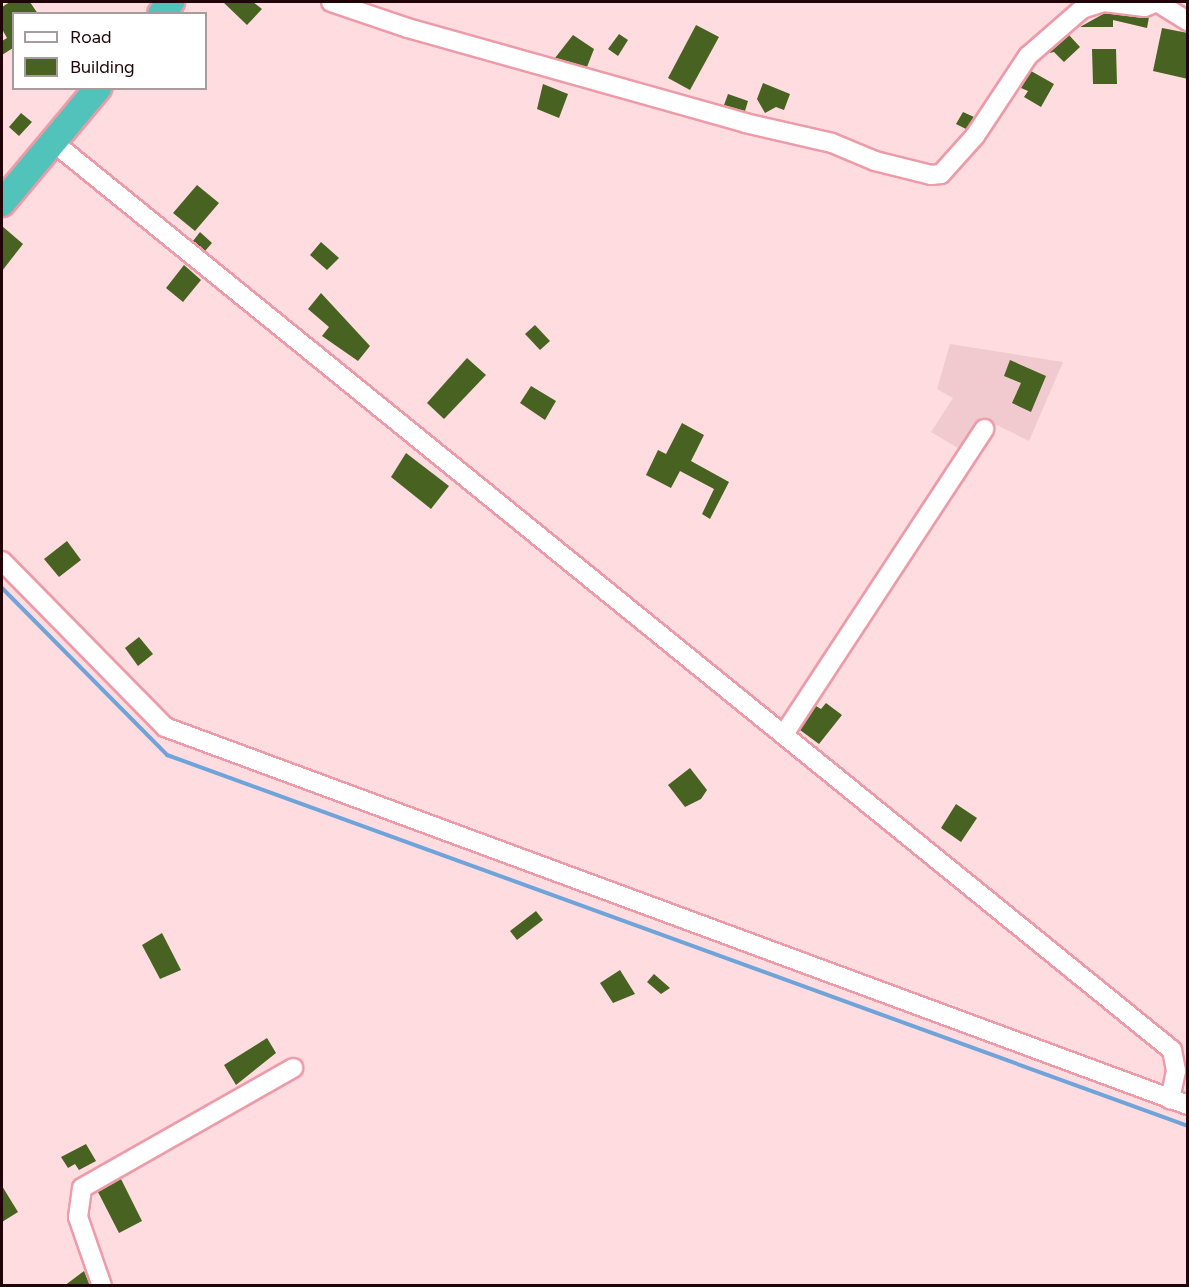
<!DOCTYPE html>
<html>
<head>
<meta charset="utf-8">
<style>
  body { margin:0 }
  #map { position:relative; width:1189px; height:1287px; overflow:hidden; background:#ffdce0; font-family:Figtree,sans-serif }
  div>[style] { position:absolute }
  .built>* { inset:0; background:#f0cacf }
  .stream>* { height:4px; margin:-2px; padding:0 2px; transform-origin:2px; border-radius:2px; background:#6ea4da }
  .building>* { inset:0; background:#476221 }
  .roads { filter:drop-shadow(2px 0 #ed9ba8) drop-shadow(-2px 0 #ed9ba8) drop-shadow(0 2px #ed9ba8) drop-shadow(0 -2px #ed9ba8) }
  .minor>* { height:18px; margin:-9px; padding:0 9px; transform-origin:9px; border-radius:9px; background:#fff }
  .highway>* { height:26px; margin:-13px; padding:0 13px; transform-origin:13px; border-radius:13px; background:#51c3bb }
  span { translate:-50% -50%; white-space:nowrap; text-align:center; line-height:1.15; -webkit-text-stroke:6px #fff; paint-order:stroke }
  .frame { position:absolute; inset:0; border:3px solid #20040a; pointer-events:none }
  .legend { position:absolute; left:12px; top:12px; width:195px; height:78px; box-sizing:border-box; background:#fff; border:2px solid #a69b9d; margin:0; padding:8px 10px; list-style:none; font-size:18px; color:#20040a }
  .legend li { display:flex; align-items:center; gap:12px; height:30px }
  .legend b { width:30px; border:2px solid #a69b9d }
</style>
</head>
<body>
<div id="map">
  <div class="built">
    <i style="clip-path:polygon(950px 344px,1063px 362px,1029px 441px,981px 417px,961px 450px,931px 432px,953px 398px,937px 389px)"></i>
  </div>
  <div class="stream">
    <i style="left:2px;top:588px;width:235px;rotate:45.3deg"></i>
    <i style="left:167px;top:755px;width:1086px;rotate:19.97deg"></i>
  </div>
  <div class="building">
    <i style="clip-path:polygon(10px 2px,30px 2px,38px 14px,14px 14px,13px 48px,2px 55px,2px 41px,7px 38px,2px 29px,2px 7px)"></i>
    <i style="clip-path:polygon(223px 2px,253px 2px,262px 9px,247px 25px)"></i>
    <i style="clip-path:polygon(1105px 13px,1144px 18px,1149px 17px,1147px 28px,1113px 20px,1113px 27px,1080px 27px)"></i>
    <i style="clip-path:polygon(696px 25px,719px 37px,690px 90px,668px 78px)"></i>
    <i style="clip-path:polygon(1162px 28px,1188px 33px,1188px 79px,1153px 71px)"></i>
    <i style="clip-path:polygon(619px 34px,628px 40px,618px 56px,608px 49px)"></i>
    <i style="clip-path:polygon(573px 35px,594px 49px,587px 67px,555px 58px)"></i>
    <i style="clip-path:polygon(1069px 35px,1080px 47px,1064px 62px,1054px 52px,1049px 53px)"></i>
    <i style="clip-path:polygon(1092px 49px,1116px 49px,1117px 84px,1093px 84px)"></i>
    <i style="clip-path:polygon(1031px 71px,1054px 84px,1041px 107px,1024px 97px,1028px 91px,1021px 88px)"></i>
    <i style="clip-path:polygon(763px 83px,790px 94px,784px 110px,776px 107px,765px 113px,757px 99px)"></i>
    <i style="clip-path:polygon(543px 84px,568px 94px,559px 118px,537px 109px)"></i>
    <i style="clip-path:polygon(728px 94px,748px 101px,745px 111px,724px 105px)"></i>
    <i style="clip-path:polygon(963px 112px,974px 117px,966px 129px,956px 124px)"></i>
    <i style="clip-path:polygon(21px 113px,32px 122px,19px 136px,9px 127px)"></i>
    <i style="clip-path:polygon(197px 185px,219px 203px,195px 231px,173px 213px)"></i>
    <i style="clip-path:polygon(2px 226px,23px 244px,2px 271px)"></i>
    <i style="clip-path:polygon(200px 232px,212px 243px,205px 251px,193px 241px)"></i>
    <i style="clip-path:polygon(321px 242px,339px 258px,327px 270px,310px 255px)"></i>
    <i style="clip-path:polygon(184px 265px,201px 280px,183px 302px,166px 288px)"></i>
    <i style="clip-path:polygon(321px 293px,370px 346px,358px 361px,322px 336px,329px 327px,308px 309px)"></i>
    <i style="clip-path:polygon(535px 325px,550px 341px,540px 350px,525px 334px)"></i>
    <i style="clip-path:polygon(467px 358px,486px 375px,444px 419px,427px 403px)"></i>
    <i style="clip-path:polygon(1010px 360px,1046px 376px,1031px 412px,1012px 403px,1021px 383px,1004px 376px)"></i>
    <i style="clip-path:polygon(531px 386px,556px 401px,545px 420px,520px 403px)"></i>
    <i style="clip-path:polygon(682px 423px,704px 435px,691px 461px,729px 482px,710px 519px,702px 514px,714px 489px,680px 471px,671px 488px,646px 475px,658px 450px,666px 454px)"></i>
    <i style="clip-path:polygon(406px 453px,449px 486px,431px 509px,391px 477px)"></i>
    <i style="clip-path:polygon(67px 541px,81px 560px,59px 577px,44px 559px)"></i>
    <i style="clip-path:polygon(139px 637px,153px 654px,138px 666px,125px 648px)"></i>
    <i style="clip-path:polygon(826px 703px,842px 715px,819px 744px,800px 730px,816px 706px,821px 709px)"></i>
    <i style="clip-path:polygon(690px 768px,707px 790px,701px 799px,685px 807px,668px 785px)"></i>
    <i style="clip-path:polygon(956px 804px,977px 818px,961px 842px,941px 828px)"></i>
    <i style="clip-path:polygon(536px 911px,543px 920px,517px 940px,510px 931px)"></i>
    <i style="clip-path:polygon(162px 933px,181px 970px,160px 979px,142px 945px)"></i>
    <i style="clip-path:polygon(620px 970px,635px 994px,613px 1003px,600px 983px)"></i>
    <i style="clip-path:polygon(654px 974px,670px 988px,661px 994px,647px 982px)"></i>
    <i style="clip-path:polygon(267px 1038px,276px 1053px,236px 1085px,224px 1065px)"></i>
    <i style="clip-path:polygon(86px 1144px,96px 1161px,79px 1170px,75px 1164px,68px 1168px,61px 1157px)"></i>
    <i style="clip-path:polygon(121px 1179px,142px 1221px,119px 1233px,98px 1192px)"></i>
    <i style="clip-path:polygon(2px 1186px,18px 1212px,2px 1222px)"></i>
    <i style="clip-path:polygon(84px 1271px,90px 1286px,64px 1286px)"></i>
  </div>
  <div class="roads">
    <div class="minor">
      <i style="left:331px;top:2px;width:81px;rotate:18.7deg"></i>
      <i style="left:408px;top:28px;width:350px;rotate:15.7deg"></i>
      <i style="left:745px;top:123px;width:89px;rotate:12.9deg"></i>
      <i style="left:832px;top:143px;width:47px;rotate:22.7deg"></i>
      <i style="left:875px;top:161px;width:58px;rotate:14deg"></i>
      <i style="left:931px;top:175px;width:10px;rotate:-6deg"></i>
      <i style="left:941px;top:174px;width:51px;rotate:-48.2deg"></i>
      <i style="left:975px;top:136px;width:96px;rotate:-56.5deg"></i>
      <i style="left:1028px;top:56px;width:72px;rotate:-41deg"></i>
      <i style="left:1082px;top:9px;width:23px;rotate:-18deg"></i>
      <i style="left:1104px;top:2px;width:41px;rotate:7deg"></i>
      <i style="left:1145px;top:7px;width:13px;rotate:-23deg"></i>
      <i style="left:1157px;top:2px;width:36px;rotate:32deg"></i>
      <i style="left:53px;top:142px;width:1441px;rotate:39.06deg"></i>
      <i style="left:1172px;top:1050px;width:21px;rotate:79deg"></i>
      <i style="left:1176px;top:1071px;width:29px;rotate:102deg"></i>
      <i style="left:2px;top:561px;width:233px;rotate:45.5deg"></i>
      <i style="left:165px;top:727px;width:1091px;rotate:20.28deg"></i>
      <i style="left:784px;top:734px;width:365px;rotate:-56.7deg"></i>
      <i style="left:102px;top:1286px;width:73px;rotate:-109.2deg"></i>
      <i style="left:78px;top:1217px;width:29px;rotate:-82deg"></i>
      <i style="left:82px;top:1188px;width:243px;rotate:-29.6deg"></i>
    </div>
    <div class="highway">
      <i style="left:161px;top:14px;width:16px;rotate:-50deg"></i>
      <i style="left:2px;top:203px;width:150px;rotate:-50.1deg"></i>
    </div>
  </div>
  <div class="frame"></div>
  <ul class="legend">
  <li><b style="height:8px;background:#fff"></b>Road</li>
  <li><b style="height:16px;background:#476221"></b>Building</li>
  </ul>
</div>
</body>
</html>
